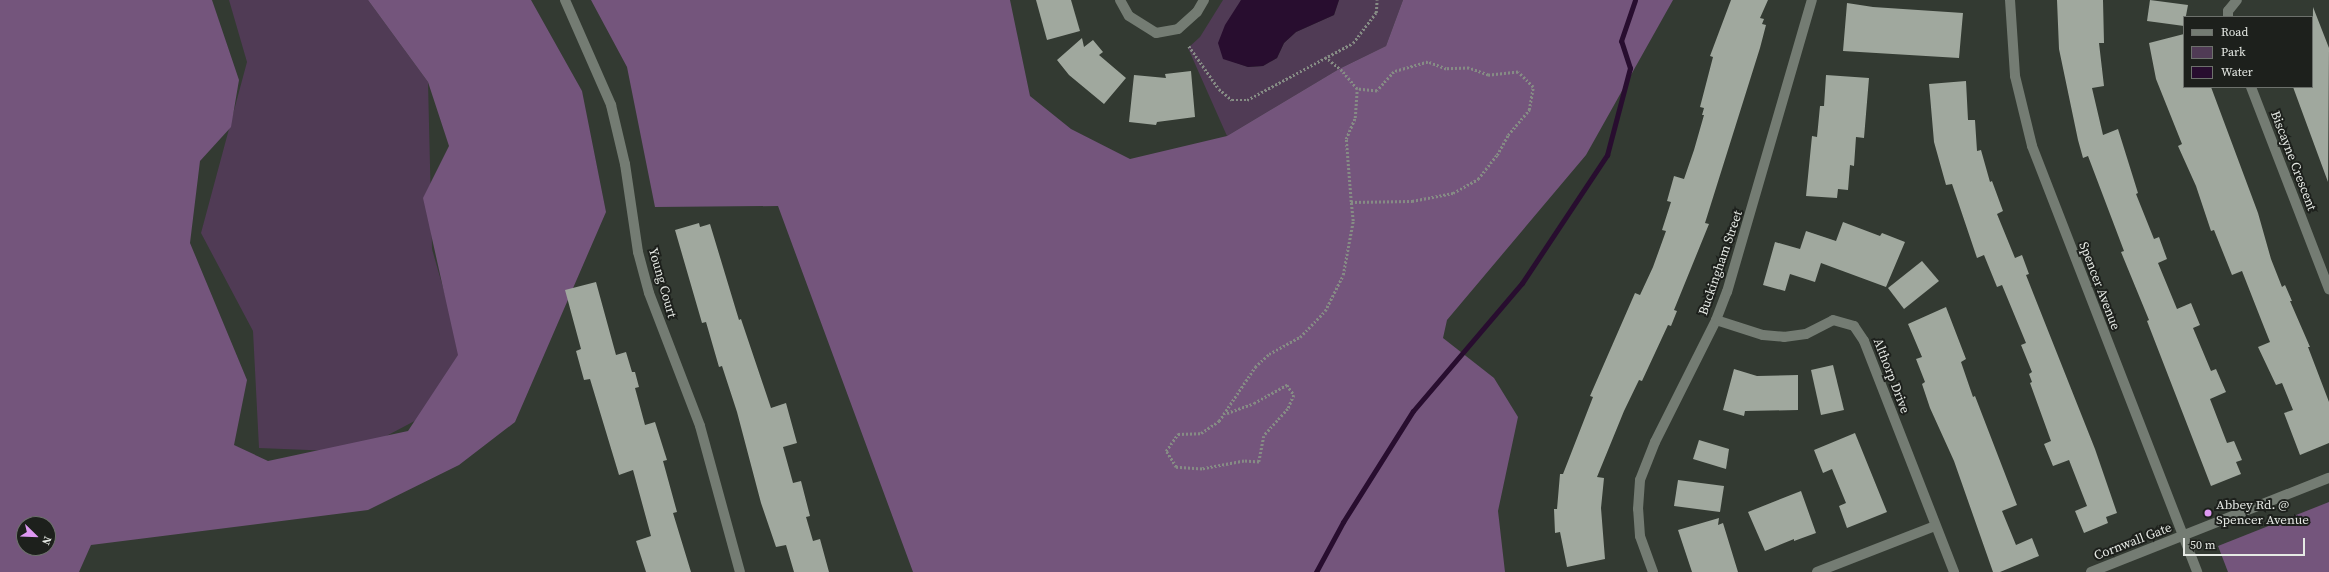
<!DOCTYPE html>
<html>
<head>
<meta charset="utf-8">
<style>
  body { margin:0 }
  #map { position:relative; width:2329px; height:572px; overflow:hidden; background:#333a32; font-family:"Source Serif 4",serif }
  div>[style] { position:absolute }
  .green>* { inset:0; background:#503b55 }
  .forest>* { inset:0; background:#74557c }
  .water>* { inset:0; background:#280d2f }
  .stream>* { height:5px; margin:-2.5px; padding:0 2.5px; transform-origin:2.5px; border-radius:2.5px; background:#280d2f }
  .building>* { inset:0; background:#a0a89e }
  .path>* { height:2.5px; margin-top:-1.25px; transform-origin:0; background:repeating-linear-gradient(90deg,#868c85 0 2px,transparent 0 4px) }
  .street>* { height:10px; margin:-5px; padding:0 5px; transform-origin:5px; border-radius:5px; background:#747c73 }
  .dots>* { width:11px; height:11px; translate:-50% -50%; box-sizing:border-box; border:2px solid #1d201c; border-radius:50% }
  span { translate:-50% -50%; white-space:nowrap; text-align:center; line-height:1.15; -webkit-text-stroke:4px #1d201c; paint-order:stroke }
  .street-label { font-size:13px; color:#e6eae5 }
  .poi-label { font-size:13px; color:#e6eae5 }
  .left { translate:0 -50%; text-align:left }
  .legend { position:absolute; left:2183px; top:16px; width:130px; height:72px; box-sizing:border-box; background:#1d201c; border:1px solid #6d716c; margin:0; padding:5px 7px; list-style:none; font-size:12px; color:#e6eae5 }
  .legend li { display:flex; align-items:center; gap:8px; height:20px }
  .legend b { width:20px; border:1px solid #6d716c }
  .north { position:absolute; left:16px; top:516px; width:40px; height:40px; box-sizing:border-box; background:#1d201c; border:1px solid #6d716c; border-radius:50%; rotate:113deg; font-size:11px; font-weight:700; line-height:16px; text-align:center; color:#e6eae5 }
  .north::after { content:''; display:block; margin:auto; width:14px; height:18px; background:#de98f2; clip-path:polygon(50% 0,100% 100%,50% 72%,0 100%) }
  .scale { position:absolute; left:2183px; top:538px; width:122px; height:18px; box-sizing:border-box; border:2px solid #e6eae5; border-top:0; padding-left:5px; font-size:12px; line-height:14px; white-space:nowrap; color:#e6eae5; -webkit-text-stroke:3px #1d201c; paint-order:stroke }
</style>
</head>
<body>
<div id="map">
  <div class="green">
    <i style="clip-path:polygon(229px 0,368px 0,428px 82px,432px 249px,462px 354px,441px 407px,373px 443px,334px 451px,259px 448px,253px 331px,201px 233px,247px 62px)"></i>
    <i style="clip-path:polygon(1223px 0,1241px 0,1223px 58px,1248px 67px,1263px 66px,1277px 58px,1284px 43px,1296px 32px,1334px 15px,1339px 0,1403px 0,1386px 46px,1339px 69px,1227px 136px,1188px 48px,1200px 37px)"></i>
  </div>
  <div class="forest">
    <i style="clip-path:polygon(evenodd,0 0,212px 0,239px 80px,231px 127px,200px 161px,190px 243px,247px 380px,234px 445px,268px 461px,408px 431px,458px 355px,423px 198px,449px 146px,428px 82px,368px 0,531px 0,582px 91px,606px 212px,515px 422px,459px 465px,368px 510px,91px 545px,79px 572px,0 572px,0 0,24px 524px,48px 524px,48px 548px,24px 548px,24px 524px)"></i>
    <i style="clip-path:polygon(591px 0,1010px 0,1030px 96px,1071px 129px,1130px 159px,1227px 136px,1339px 69px,1386px 46px,1403px 0,1673px 0,1586px 155px,1447px 320px,1443px 338px,1494px 378px,1518px 417px,1498px 511px,1505px 572px,913px 572px,778px 206px,655px 207px,627px 67px)"></i>
    <i style="clip-path:polygon(2329px 502px,2329px 572px,2228px 572px,2218px 546px)"></i>
  </div>
  <div class="water">
    <i style="clip-path:polygon(1241px 0,1339px 0,1334px 15px,1296px 32px,1284px 43px,1277px 58px,1263px 66px,1248px 67px,1223px 59px,1218px 43px,1225px 25px)"></i>
  </div>
  <div class="stream">
    <i style="left:1316px;top:572px;width:57px;rotate:-61.6deg"></i>
    <i style="left:1343px;top:522px;width:131px;rotate:-57.8deg"></i>
    <i style="left:1413px;top:411px;width:168px;rotate:-49.6deg"></i>
    <i style="left:1522px;top:283px;width:154px;rotate:-56.4deg"></i>
    <i style="left:1607px;top:155px;width:90px;rotate:-75.2deg"></i>
    <i style="left:1630px;top:68px;width:28px;rotate:-108deg"></i>
    <i style="left:1621px;top:41px;width:43px;rotate:-71.1deg"></i>
  </div>
  <div class="building">
    <i style="clip-path:polygon(1036px 0,1071px 0,1080px 31px,1047px 40px)"></i>
    <i style="clip-path:polygon(1731px 0,1768px 0,1760px 18px,1764px 19px,1762px 24px,1766px 25px,1760px 48px,1705px 223px,1709px 224px,1674px 310px,1677px 311px,1671px 326px,1668px 325px,1642px 381px,1639px 380px,1624px 411px,1597px 477px,1604px 478px,1601px 508px,1605px 559px,1567px 567px,1560px 532px,1555px 533px,1554px 509px,1557px 509px,1560px 474px,1563px 474px,1593px 397px,1590px 396px,1635px 293px,1640px 295px,1653px 267px,1666px 231px,1662px 230px,1671px 202px,1667px 201px,1674px 176px,1684px 179px,1694px 150px,1704px 115px,1702px 115px,1704px 108px,1700px 107px,1713px 57px,1710px 56px)"></i>
    <i style="clip-path:polygon(2057px 0,2103px 0,2104px 43px,2099px 43px,2104px 86px,2092px 88px,2103px 135px,2118px 129px,2138px 193px,2136px 194px,2154px 239px,2159px 237px,2167px 259px,2158px 263px,2177px 309px,2191px 303px,2200px 325px,2193px 328px,2211px 371px,2216px 369px,2226px 392px,2210px 399px,2227px 443px,2234px 441px,2242px 460px,2236px 462px,2241px 474px,2211px 486px,2147px 321px,2149px 320px,2121px 252px,2124px 251px,2088px 156px,2083px 158px,2078px 140px,2059px 49px)"></i>
    <i style="clip-path:polygon(2150px 0,2188px 5px,2184px 26px,2147px 21px)"></i>
    <i style="clip-path:polygon(1847px 3px,1873px 7px,1963px 13px,1959px 58px,1843px 51px)"></i>
    <i style="clip-path:polygon(2313px 7px,2329px 48px,2328px 182px,2293px 87px,2312px 87px)"></i>
    <i style="clip-path:polygon(2184px 34px,2184px 87px,2211px 87px,2258px 213px,2271px 259px,2282px 287px,2285px 285px,2292px 301px,2290px 301px,2310px 347px,2308px 347px,2329px 402px,2329px 443px,2300px 455px,2284px 413px,2293px 410px,2282px 383px,2276px 385px,2258px 347px,2270px 342px,2262px 322px,2242px 271px,2232px 275px,2214px 230px,2211px 231px,2196px 186px,2178px 146px,2182px 144px,2156px 79px,2149px 43px)"></i>
    <i style="clip-path:polygon(1082px 38px,1084px 47px,1093px 40px,1103px 52px,1099px 55px,1126px 78px,1104px 104px,1069px 75px,1057px 60px)"></i>
    <i style="clip-path:polygon(1191px 71px,1195px 117px,1157px 122px,1156px 125px,1129px 122px,1134px 75px,1166px 78px,1165px 74px)"></i>
    <i style="clip-path:polygon(1826px 75px,1869px 78px,1864px 138px,1856px 137px,1854px 166px,1850px 165px,1848px 190px,1838px 189px,1837px 198px,1806px 196px,1812px 136px,1817px 137px,1820px 106px,1824px 106px)"></i>
    <i style="clip-path:polygon(1966px 81px,1968px 120px,1975px 120px,1977px 151px,1981px 150px,1990px 182px,1992px 181px,2003px 211px,1997px 214px,2015px 258px,2022px 255px,2029px 274px,2026px 275px,2095px 449px,2117px 513px,2106px 517px,2108px 523px,2084px 533px,2075px 511px,2087px 506px,2069px 460px,2053px 466px,2044px 444px,2051px 441px,2030px 383px,2032px 382px,2029px 374px,2032px 372px,2021px 345px,2026px 343px,2002px 285px,1997px 287px,1984px 255px,1977px 258px,1952px 184px,1946px 185px,1934px 142px,1929px 84px)"></i>
    <i style="clip-path:polygon(1843px 222px,1880px 236px,1882px 233px,1905px 242px,1886px 287px,1821px 263px,1815px 282px,1790px 274px,1785px 291px,1763px 285px,1775px 242px,1800px 249px,1806px 231px,1836px 241px)"></i>
    <i style="clip-path:polygon(699px 223px,700px 227px,710px 224px,739px 320px,741px 319px,771px 408px,786px 403px,797px 443px,783px 447px,793px 483px,801px 481px,810px 516px,806px 517px,813px 541px,820px 539px,829px 572px,794px 572px,786px 545px,776px 547px,761px 503px,737px 412px,722px 366px,719px 367px,706px 322px,702px 323px,675px 230px)"></i>
    <i style="clip-path:polygon(1922px 261px,1939px 281px,1904px 309px,1888px 288px)"></i>
    <i style="clip-path:polygon(596px 282px,616px 355px,626px 352px,632px 372px,635px 372px,639px 387px,635px 388px,645px 425px,655px 422px,667px 460px,663px 461px,677px 512px,673px 513px,691px 572px,646px 572px,636px 541px,651px 536px,633px 470px,619px 475px,590px 379px,584px 380px,576px 351px,581px 349px,565px 290px)"></i>
    <i style="clip-path:polygon(1946px 307px,1966px 359px,1961px 362px,1973px 397px,1975px 396px,2017px 505px,2002px 511px,2016px 545px,2032px 538px,2039px 556px,2000px 572px,1993px 572px,1954px 461px,1930px 408px,1922px 384px,1925px 382px,1916px 359px,1922px 357px,1908px 324px)"></i>
    <i style="clip-path:polygon(1833px 365px,1844px 410px,1821px 415px,1811px 370px)"></i>
    <i style="clip-path:polygon(1734px 369px,1757px 376px,1798px 375px,1798px 410px,1745px 411px,1744px 416px,1723px 410px)"></i>
    <i style="clip-path:polygon(1855px 433px,1887px 512px,1847px 528px,1839px 506px,1846px 503px,1832px 469px,1823px 473px,1814px 450px)"></i>
    <i style="clip-path:polygon(1699px 440px,1729px 449px,1726px 469px,1693px 459px)"></i>
    <i style="clip-path:polygon(1678px 480px,1724px 486px,1720px 512px,1674px 506px)"></i>
    <i style="clip-path:polygon(1801px 491px,1816px 533px,1794px 541px,1794px 539px,1765px 551px,1748px 512px)"></i>
    <i style="clip-path:polygon(1719px 518px,1718px 525px,1723px 523px,1738px 572px,1692px 572px,1678px 530px)"></i>
  </div>
  <div class="path">
    <i style="left:1189px;top:46px;width:52px;rotate:55.1deg"></i>
    <i style="left:1219px;top:89px;width:17px;rotate:40deg"></i>
    <i style="left:1232px;top:100px;width:15px"></i>
    <i style="left:1247px;top:100px;width:120px;rotate:-28.3deg"></i>
    <i style="left:1353px;top:43px;width:38px;rotate:-53deg"></i>
    <i style="left:1376px;top:13px;width:13px;rotate:-86deg"></i>
    <i style="left:1351px;top:202px;width:63px;rotate:-94.5deg"></i>
    <i style="left:1346px;top:139px;width:23px;rotate:-67deg"></i>
    <i style="left:1355px;top:118px;width:29px;rotate:-86deg"></i>
    <i style="left:1227px;top:413px;width:29px;rotate:-20deg"></i>
    <i style="left:1254px;top:403px;width:38px;rotate:-29deg"></i>
    <i style="left:1287px;top:385px;width:12px;rotate:55deg"></i>
    <i style="left:1294px;top:395px;width:15px;rotate:113deg"></i>
    <i style="left:1288px;top:409px;width:36px;rotate:132deg"></i>
    <i style="left:1264px;top:436px;width:26px;rotate:101deg"></i>
    <i style="left:1259px;top:462px;width:15px;rotate:-176deg"></i>
    <i style="left:1244px;top:461px;width:43px;rotate:169.2deg"></i>
    <i style="left:1202px;top:469px;width:26px;rotate:-176deg"></i>
    <i style="left:1176px;top:467px;width:19px;rotate:-122deg"></i>
    <i style="left:1166px;top:451px;width:21px;rotate:-55deg"></i>
    <i style="left:1178px;top:434px;width:23px;rotate:-2deg"></i>
    <i style="left:1201px;top:433px;width:22px;rotate:-34deg"></i>
    <i style="left:1219px;top:421px;width:65px;rotate:-56.3deg"></i>
    <i style="left:1255px;top:367px;width:19px;rotate:-43deg"></i>
    <i style="left:1269px;top:354px;width:35px;rotate:-29deg"></i>
    <i style="left:1300px;top:337px;width:36px;rotate:-46deg"></i>
    <i style="left:1325px;top:311px;width:40px;rotate:-63.4deg"></i>
    <i style="left:1343px;top:275px;width:55px;rotate:-79.5deg"></i>
    <i style="left:1353px;top:221px;width:19px;rotate:-96deg"></i>
    <i style="left:1351px;top:202px;width:61px;rotate:-0.9deg"></i>
    <i style="left:1412px;top:201px;width:42px;rotate:-11deg"></i>
    <i style="left:1453px;top:193px;width:29px;rotate:-29deg"></i>
    <i style="left:1478px;top:179px;width:31px;rotate:-52deg"></i>
    <i style="left:1497px;top:155px;width:23px;rotate:-61deg"></i>
    <i style="left:1508px;top:135px;width:33px;rotate:-50deg"></i>
    <i style="left:1529px;top:110px;width:23px;rotate:-80deg"></i>
    <i style="left:1533px;top:87px;width:21px;rotate:-135deg"></i>
    <i style="left:1518px;top:72px;width:30px;rotate:174deg"></i>
    <i style="left:1488px;top:75px;width:20px;rotate:-160deg"></i>
    <i style="left:1469px;top:68px;width:23px;rotate:178deg"></i>
    <i style="left:1446px;top:69px;width:19px;rotate:-159deg"></i>
    <i style="left:1428px;top:62px;width:35px;rotate:164deg"></i>
    <i style="left:1394px;top:72px;width:25px;rotate:132deg"></i>
    <i style="left:1377px;top:91px;width:20px;rotate:-174deg"></i>
    <i style="left:1357px;top:89px;width:23px;rotate:-130deg"></i>
    <i style="left:1342px;top:71px;width:21px;rotate:-141deg"></i>
  </div>
  <div class="street">
    <i style="left:565px;top:0;width:115px;rotate:66.3deg"></i>
    <i style="left:611px;top:105px;width:61px;rotate:76.7deg"></i>
    <i style="left:625px;top:164px;width:89px;rotate:81.6deg"></i>
    <i style="left:638px;top:252px;width:42px;rotate:75deg"></i>
    <i style="left:649px;top:293px;width:142px;rotate:69deg"></i>
    <i style="left:700px;top:426px;width:151px;rotate:74.7deg"></i>
    <i style="left:1120px;top:0;width:18px;rotate:61deg"></i>
    <i style="left:1129px;top:16px;width:32px;rotate:32deg"></i>
    <i style="left:1156px;top:33px;width:22px;rotate:-10deg"></i>
    <i style="left:1178px;top:29px;width:25px;rotate:-42deg"></i>
    <i style="left:1197px;top:12px;width:14px;rotate:-60deg"></i>
    <i style="left:2010px;top:0;width:76px;rotate:86.2deg"></i>
    <i style="left:2015px;top:76px;width:72px;rotate:76.3deg"></i>
    <i style="left:2032px;top:146px;width:457px;rotate:68.8deg"></i>
    <i style="left:2228px;top:17px;width:6px;rotate:-90deg"></i>
    <i style="left:2228px;top:11px;width:14px;rotate:-51deg"></i>
    <i style="left:2251px;top:87px;width:217px;rotate:68.9deg"></i>
    <i style="left:1716px;top:320px;width:49px;rotate:17.7deg"></i>
    <i style="left:1763px;top:335px;width:21px;rotate:5deg"></i>
    <i style="left:1784px;top:337px;width:22px;rotate:-8deg"></i>
    <i style="left:1806px;top:334px;width:30px;rotate:-27deg"></i>
    <i style="left:1833px;top:320px;width:22px;rotate:16deg"></i>
    <i style="left:1854px;top:326px;width:18px;rotate:56deg"></i>
    <i style="left:1864px;top:341px;width:248px;rotate:68.7deg"></i>
    <i style="left:1653px;top:572px;width:38px;rotate:-110deg"></i>
    <i style="left:1640px;top:536px;width:27px;rotate:-94deg"></i>
    <i style="left:1638px;top:509px;width:29px;rotate:-86deg"></i>
    <i style="left:1640px;top:480px;width:41px;rotate:-68.5deg"></i>
    <i style="left:1655px;top:442px;width:136px;rotate:-63.4deg"></i>
    <i style="left:1716px;top:320px;width:30px;rotate:-69deg"></i>
    <i style="left:1727px;top:292px;width:304px;rotate:-73.8deg"></i>
    <i style="left:1817px;top:572px;width:127px;rotate:-21.3deg"></i>
    <i style="left:2091px;top:572px;width:256px;rotate:-21.6deg"></i>
  </div>
  <div class="dots">
    <i style="left:2208px;top:513px;background:#de98f2"></i>
  </div>
  <div class="street-label">
    <span style="left:2293px;top:161px;rotate:69deg">Biscayne Crescent</span>
    <span style="left:1721px;top:263px;rotate:-71deg">Buckingham Street</span>
    <span style="left:662px;top:283px;rotate:74deg">Young Court</span>
    <span style="left:2099px;top:286px;rotate:69deg">Spencer Avenue</span>
    <span style="left:1891px;top:376px;rotate:69deg">Althorp Drive</span>
    <span style="left:2133px;top:542px;rotate:-21deg">Cornwall Gate</span>
  </div>
  <div class="poi-label">
    <span class="left" style="left:2216px;top:513px">Abbey Rd. @<br>Spencer Avenue</span>
  </div>
  <ul class="legend">
  <li><b style="height:5px;background:#747c73"></b>Road</li>
  <li><b style="height:11px;background:#503b55"></b>Park</li>
  <li><b style="height:11px;background:#280d2f"></b>Water</li>
  </ul>
  <div class="north">N</div>
  <div class="scale">50 m</div>
</div>
</body>
</html>
